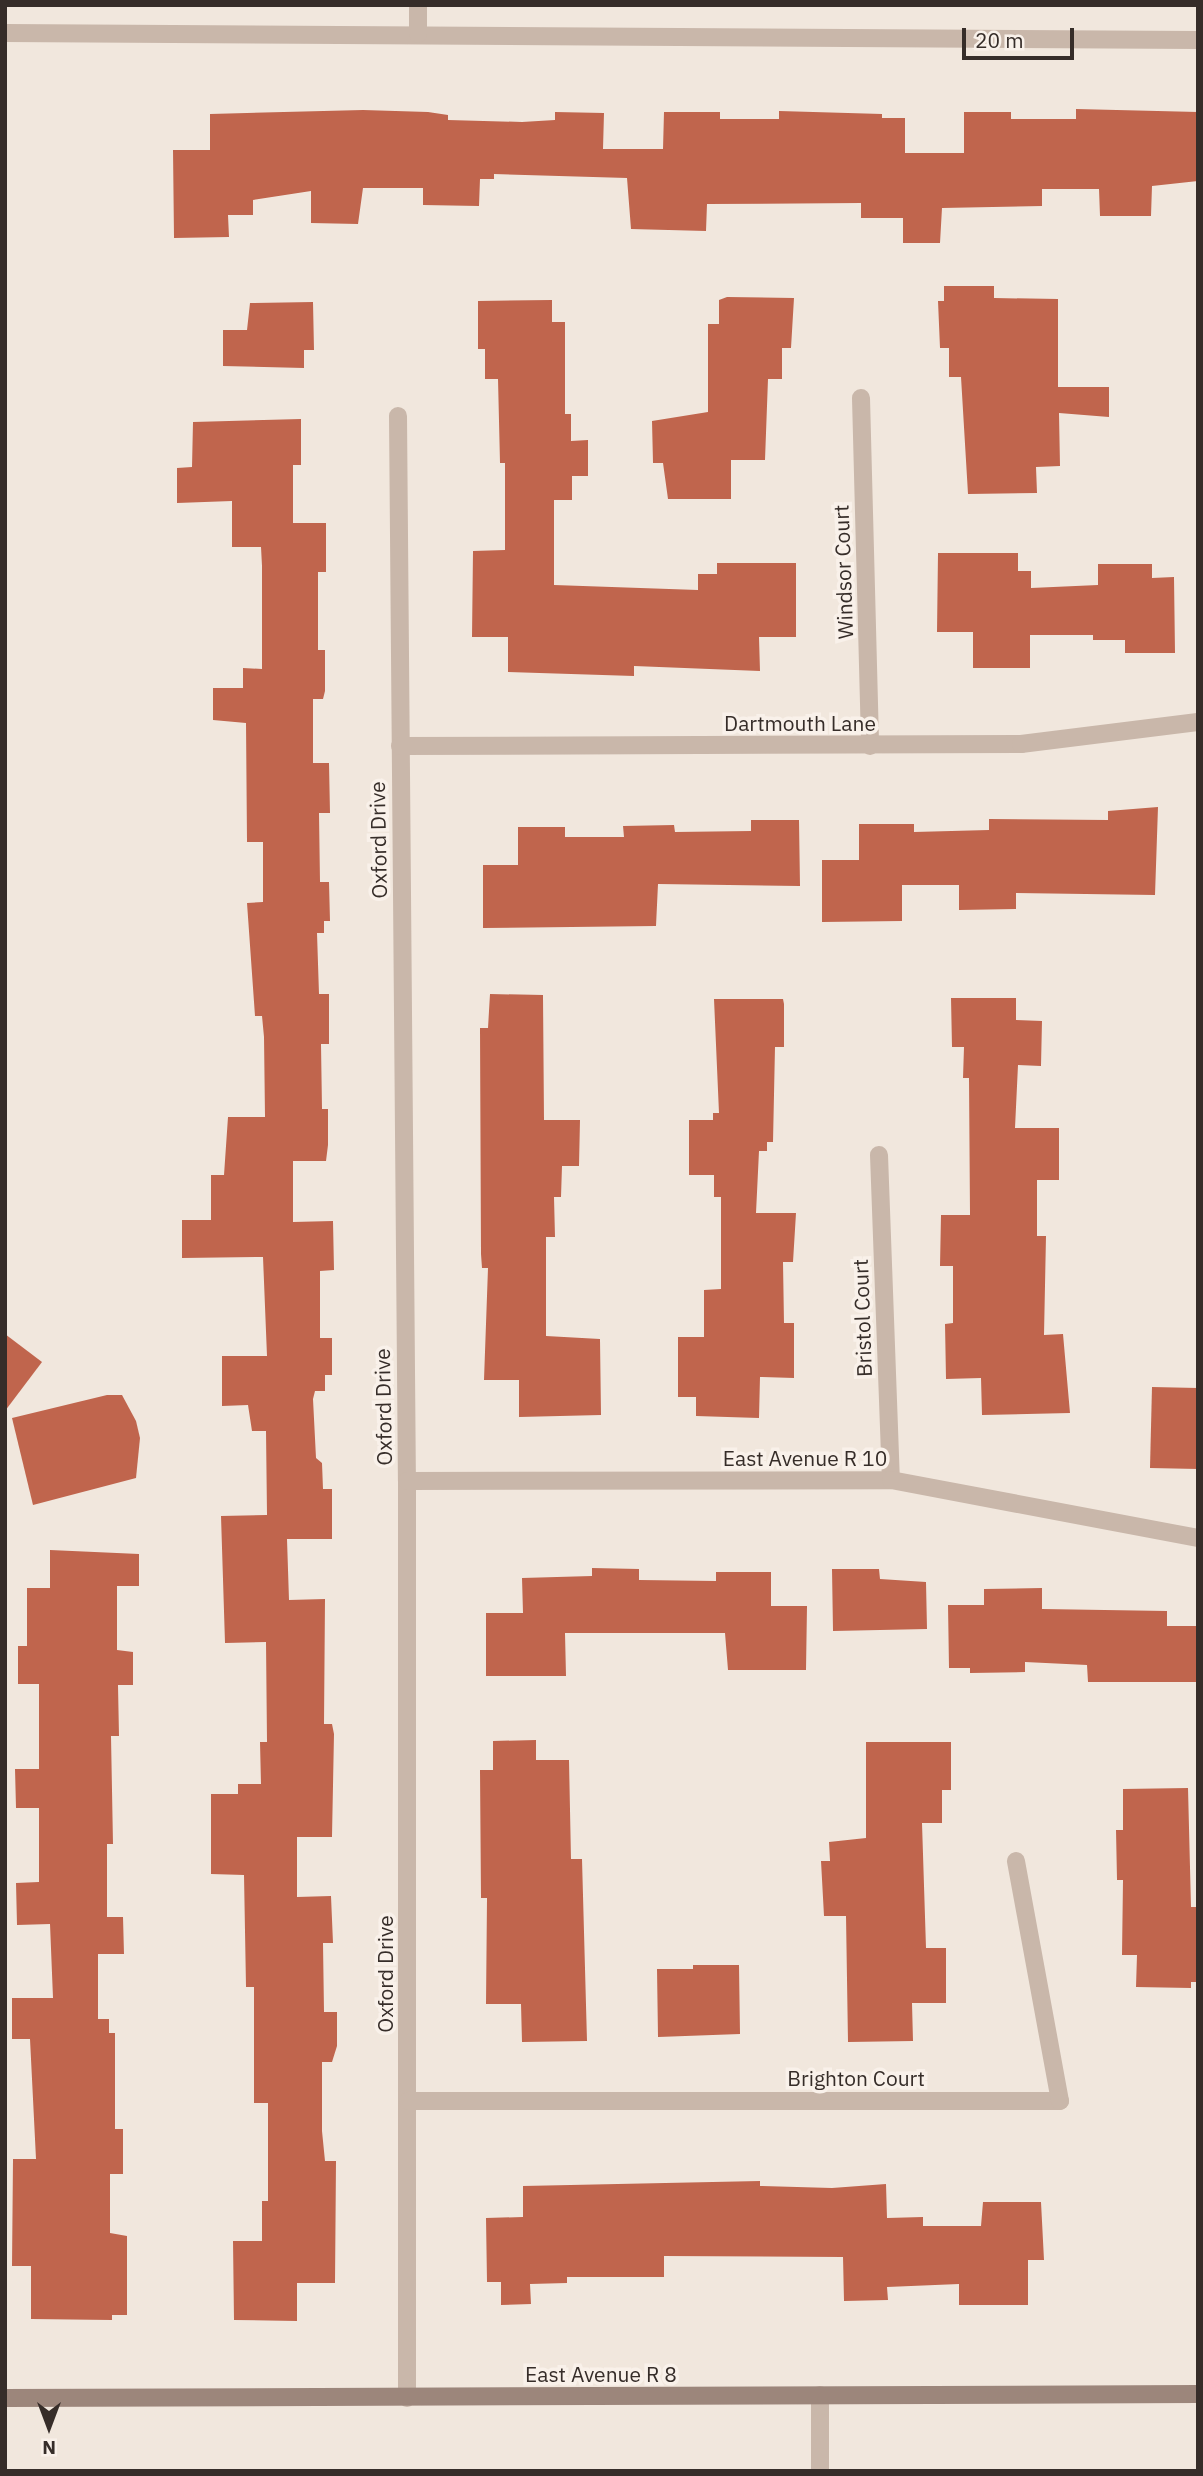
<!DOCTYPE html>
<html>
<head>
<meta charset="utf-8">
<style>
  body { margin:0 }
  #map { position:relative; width:1203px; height:2476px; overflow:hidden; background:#f1e7dd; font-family:"IBM Plex Sans",sans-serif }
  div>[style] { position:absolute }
  .building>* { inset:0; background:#c0654d }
  .street>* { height:18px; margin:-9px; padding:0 9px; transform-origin:9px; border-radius:9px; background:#c9b7aa }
  .secondary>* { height:18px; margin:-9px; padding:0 9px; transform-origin:9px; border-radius:9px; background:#9c867b }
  span { translate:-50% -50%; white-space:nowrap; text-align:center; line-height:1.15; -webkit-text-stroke:7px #f9f1ea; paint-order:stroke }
  .street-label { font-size:21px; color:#362d29 }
  .frame { position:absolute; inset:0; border:7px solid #362d29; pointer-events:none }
  .north { position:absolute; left:14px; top:2392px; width:70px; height:70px; -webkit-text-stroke:5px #f9f1ea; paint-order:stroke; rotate:180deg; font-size:19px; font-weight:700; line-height:28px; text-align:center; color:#362d29 }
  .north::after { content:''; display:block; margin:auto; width:24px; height:32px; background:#362d29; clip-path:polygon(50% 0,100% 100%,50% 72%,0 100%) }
  .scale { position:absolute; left:962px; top:28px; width:112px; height:32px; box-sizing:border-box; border:4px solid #362d29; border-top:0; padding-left:9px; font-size:21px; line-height:24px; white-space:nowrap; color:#362d29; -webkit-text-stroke:5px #f9f1ea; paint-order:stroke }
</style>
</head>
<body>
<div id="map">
  <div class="building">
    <i style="clip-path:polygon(1076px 109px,1198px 112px,1198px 181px,1152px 186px,1151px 216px,1100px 216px,1099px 189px,1042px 189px,1042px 206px,942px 208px,940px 243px,903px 243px,903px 218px,861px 218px,861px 203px,707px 204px,706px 231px,631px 229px,627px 178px,494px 174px,494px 179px,480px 179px,479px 206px,423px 205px,423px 188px,363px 188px,358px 224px,311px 223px,311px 191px,253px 200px,253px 215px,228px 215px,229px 237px,174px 238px,173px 150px,210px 150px,210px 114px,363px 110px,428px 112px,448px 115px,448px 120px,522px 122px,555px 120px,555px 112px,604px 113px,603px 149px,663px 149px,664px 112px,720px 112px,720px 119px,779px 119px,779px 111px,882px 114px,882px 118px,905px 118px,905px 153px,964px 153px,964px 112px,1011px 112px,1011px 119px,1076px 119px)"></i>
    <i style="clip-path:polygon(944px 286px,994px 286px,994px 298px,1058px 299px,1058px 387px,1109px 387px,1109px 417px,1059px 413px,1060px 466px,1036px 467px,1037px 493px,968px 494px,961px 377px,949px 377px,949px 348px,940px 348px,938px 301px,944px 301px)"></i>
    <i style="clip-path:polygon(727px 297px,794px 298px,791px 348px,782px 348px,782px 379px,768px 379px,765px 460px,731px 460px,731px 499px,668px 499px,663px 463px,653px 463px,652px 421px,708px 412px,708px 324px,719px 324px,719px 300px)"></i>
    <i style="clip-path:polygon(552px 300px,552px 322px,565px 322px,565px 414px,571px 414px,571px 441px,588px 440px,588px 476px,572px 476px,572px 500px,554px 500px,554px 585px,698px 590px,698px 574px,717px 574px,717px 563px,796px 563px,796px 637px,759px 637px,760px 671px,634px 666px,634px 676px,508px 672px,508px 637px,472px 637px,473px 551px,505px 550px,505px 463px,500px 463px,498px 379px,485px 379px,485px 349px,478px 349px,478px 301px)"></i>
    <i style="clip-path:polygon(313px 302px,314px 350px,304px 350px,304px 368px,223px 366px,223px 330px,247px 330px,250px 303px)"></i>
    <i style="clip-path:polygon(301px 419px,301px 465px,293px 465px,293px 523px,326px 523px,326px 572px,318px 572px,318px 650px,325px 650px,325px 691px,323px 699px,313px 699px,313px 763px,329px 763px,330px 813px,319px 813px,320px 882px,329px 882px,330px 921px,324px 921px,324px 933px,317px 933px,319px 994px,329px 994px,329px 1044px,321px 1044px,322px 1109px,328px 1109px,328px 1145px,326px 1161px,293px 1161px,293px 1222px,333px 1221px,334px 1270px,320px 1271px,320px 1338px,332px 1338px,332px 1375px,325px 1375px,325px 1391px,315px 1391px,313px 1399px,316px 1458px,322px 1463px,323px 1489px,332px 1489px,332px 1539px,287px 1539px,289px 1600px,325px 1599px,324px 1724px,332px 1724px,334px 1734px,332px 1837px,297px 1837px,297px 1897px,331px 1896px,333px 1943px,323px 1943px,324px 2012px,337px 2012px,337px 2046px,332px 2062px,322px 2062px,322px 2131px,325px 2161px,336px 2161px,335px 2283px,297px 2283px,297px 2321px,234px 2320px,233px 2241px,262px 2241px,262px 2201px,268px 2201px,268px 2103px,254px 2103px,254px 1987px,246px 1987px,244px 1875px,211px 1874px,211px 1794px,238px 1794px,238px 1784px,261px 1784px,260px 1742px,267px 1742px,266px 1642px,225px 1643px,221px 1516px,267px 1515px,266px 1431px,252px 1431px,248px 1405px,222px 1406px,222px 1356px,267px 1356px,263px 1257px,182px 1258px,182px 1220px,211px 1220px,211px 1175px,224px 1175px,228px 1117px,265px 1117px,264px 1037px,262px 1016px,255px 1016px,247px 903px,263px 902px,263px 842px,247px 842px,246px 723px,213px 720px,213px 688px,243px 688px,243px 668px,262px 669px,262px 566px,261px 547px,232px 547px,232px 501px,177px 503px,177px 468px,192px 467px,193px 422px)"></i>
    <i style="clip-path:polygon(938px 553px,1018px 553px,1018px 571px,1031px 571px,1031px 588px,1098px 585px,1098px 564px,1152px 564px,1152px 578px,1174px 577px,1175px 653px,1125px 653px,1125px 640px,1093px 640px,1093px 635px,1030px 635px,1030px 668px,973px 668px,973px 632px,937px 632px)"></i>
    <i style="clip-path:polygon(1158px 807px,1155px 895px,1016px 893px,1016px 909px,959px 910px,959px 885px,902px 885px,902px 921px,822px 922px,822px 860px,859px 860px,859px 824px,914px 824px,914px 832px,989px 830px,989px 819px,1108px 820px,1108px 811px)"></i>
    <i style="clip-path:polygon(751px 820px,799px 820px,800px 886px,658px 884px,656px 926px,483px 928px,483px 865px,518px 865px,518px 827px,565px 827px,565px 837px,624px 837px,623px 826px,674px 825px,675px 832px,751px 831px)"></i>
    <i style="clip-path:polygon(490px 994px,543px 995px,544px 1120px,580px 1120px,579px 1166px,562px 1166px,561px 1197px,554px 1197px,555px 1237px,546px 1237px,546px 1336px,600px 1339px,601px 1415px,519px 1417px,519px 1380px,484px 1380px,488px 1268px,482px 1268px,481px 1254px,480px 1028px,488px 1028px)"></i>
    <i style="clip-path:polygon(951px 998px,1016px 998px,1016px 1020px,1042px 1021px,1041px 1066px,1018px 1065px,1015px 1128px,1059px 1128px,1059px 1180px,1037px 1180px,1037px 1236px,1046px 1236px,1044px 1335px,1063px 1334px,1070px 1413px,982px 1415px,981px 1378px,946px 1379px,945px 1324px,953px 1323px,953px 1266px,940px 1266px,941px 1215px,970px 1215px,969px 1078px,963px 1078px,964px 1047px,952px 1047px)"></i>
    <i style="clip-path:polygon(714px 999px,783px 999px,784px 1004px,784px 1047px,775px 1047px,773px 1142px,767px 1142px,767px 1151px,759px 1151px,756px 1213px,796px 1213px,793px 1262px,783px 1262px,784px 1323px,794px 1323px,794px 1378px,760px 1377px,759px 1418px,696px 1416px,696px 1397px,678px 1397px,678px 1337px,704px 1337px,704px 1290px,721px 1289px,721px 1197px,714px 1197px,714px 1175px,689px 1175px,689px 1120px,713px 1120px,713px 1113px,719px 1113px)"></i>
    <i style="clip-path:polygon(5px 1334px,42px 1362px,5px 1411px)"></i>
    <i style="clip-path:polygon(1152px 1387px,1198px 1388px,1198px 1469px,1150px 1468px)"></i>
    <i style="clip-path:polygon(107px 1395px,122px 1395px,136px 1421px,140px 1438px,136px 1478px,33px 1505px,12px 1418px)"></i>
    <i style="clip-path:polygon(50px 1550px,139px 1554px,139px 1586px,117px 1586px,117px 1650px,133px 1652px,133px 1685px,118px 1685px,119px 1736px,111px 1736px,113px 1844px,107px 1844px,107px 1917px,123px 1917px,124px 1954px,98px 1954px,98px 2019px,109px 2019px,109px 2033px,115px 2033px,115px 2129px,123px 2129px,123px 2174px,110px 2174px,110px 2233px,127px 2236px,127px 2315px,112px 2315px,112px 2320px,31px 2319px,31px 2266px,12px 2266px,13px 2159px,36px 2159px,30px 2039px,12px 2039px,12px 1998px,53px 1998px,50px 1924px,17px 1925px,16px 1883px,39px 1882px,39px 1808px,16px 1808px,15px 1769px,39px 1769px,39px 1684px,18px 1684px,18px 1646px,27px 1646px,27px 1588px,50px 1588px)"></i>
    <i style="clip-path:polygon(592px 1568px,639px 1569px,639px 1580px,716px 1581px,716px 1572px,771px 1572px,771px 1606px,807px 1606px,806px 1670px,728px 1670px,725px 1633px,565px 1633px,566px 1676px,486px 1676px,486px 1613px,523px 1613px,522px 1578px,592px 1576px)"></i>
    <i style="clip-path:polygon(832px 1569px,879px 1569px,880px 1579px,926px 1582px,927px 1629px,833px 1631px)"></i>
    <i style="clip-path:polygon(1042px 1588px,1042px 1609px,1167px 1611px,1167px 1626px,1198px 1626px,1198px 1682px,1088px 1682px,1087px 1665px,1025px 1662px,1025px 1672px,970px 1673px,970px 1668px,949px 1668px,948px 1605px,984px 1605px,984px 1589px)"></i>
    <i style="clip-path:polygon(536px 1740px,536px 1760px,569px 1760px,571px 1859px,582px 1859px,587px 2041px,522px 2042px,521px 2004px,486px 2004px,487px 1898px,481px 1898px,480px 1770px,493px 1770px,493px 1741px)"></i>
    <i style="clip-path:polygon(866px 1742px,951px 1742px,951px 1790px,942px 1790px,942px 1823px,922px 1823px,926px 1948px,946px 1948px,946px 2003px,912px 2003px,913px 2041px,848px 2042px,846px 1916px,824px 1916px,821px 1861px,830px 1861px,829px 1842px,866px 1838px)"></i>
    <i style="clip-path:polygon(1188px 1788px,1191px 1907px,1198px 1907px,1198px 1982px,1191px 1982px,1191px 1988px,1136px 1987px,1137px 1955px,1122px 1955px,1123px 1880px,1117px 1880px,1116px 1830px,1123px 1830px,1123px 1789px)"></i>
    <i style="clip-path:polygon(693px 1965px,739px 1965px,740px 2034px,658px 2037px,657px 1969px,693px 1969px)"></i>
    <i style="clip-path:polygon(760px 2181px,760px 2186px,832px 2188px,886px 2184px,887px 2218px,923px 2217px,923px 2226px,981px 2226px,983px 2202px,1041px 2202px,1044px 2260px,1028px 2260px,1028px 2305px,959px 2305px,959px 2284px,887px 2287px,888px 2300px,844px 2301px,843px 2257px,664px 2256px,664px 2277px,567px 2277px,567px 2283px,530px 2284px,531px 2304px,501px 2305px,501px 2282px,487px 2282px,486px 2218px,523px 2217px,523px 2186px)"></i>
  </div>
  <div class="street">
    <i style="left:5px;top:33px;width:1193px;rotate:0.34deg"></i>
    <i style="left:418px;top:34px;width:29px;rotate:-90deg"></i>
    <i style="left:861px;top:398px;width:348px;rotate:88.5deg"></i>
    <i style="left:398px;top:416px;width:1065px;rotate:89.52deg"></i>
    <i style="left:407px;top:1481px;width:917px;rotate:90deg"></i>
    <i style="left:400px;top:746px;width:621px;rotate:-0.18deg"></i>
    <i style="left:1021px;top:744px;width:178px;rotate:-7.1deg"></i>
    <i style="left:879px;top:1155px;width:325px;rotate:87.9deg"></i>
    <i style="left:407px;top:1481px;width:484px;rotate:-0.1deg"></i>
    <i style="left:891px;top:1480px;width:312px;rotate:10.7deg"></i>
    <i style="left:408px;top:2101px;width:652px"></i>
    <i style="left:1060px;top:2101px;width:244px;rotate:-100.4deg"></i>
    <i style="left:820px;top:2471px;width:76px;rotate:-90deg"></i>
  </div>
  <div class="secondary">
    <i style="left:5px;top:2398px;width:1193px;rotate:-0.19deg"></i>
  </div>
  <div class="street-label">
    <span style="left:843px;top:572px;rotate:-92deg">Windsor Court</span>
    <span style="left:800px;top:723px">Dartmouth Lane</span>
    <span style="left:378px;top:840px;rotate:-91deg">Oxford Drive</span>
    <span style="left:862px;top:1318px;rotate:-92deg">Bristol Court</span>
    <span style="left:383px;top:1407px;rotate:-91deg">Oxford Drive</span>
    <span style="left:805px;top:1458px">East Avenue R 10</span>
    <span style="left:385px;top:1974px;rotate:-90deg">Oxford Drive</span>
    <span style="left:856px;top:2078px">Brighton Court</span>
    <span style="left:601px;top:2374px">East Avenue R 8</span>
  </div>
  <div class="frame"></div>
  <div class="north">N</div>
  <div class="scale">20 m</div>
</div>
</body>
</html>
